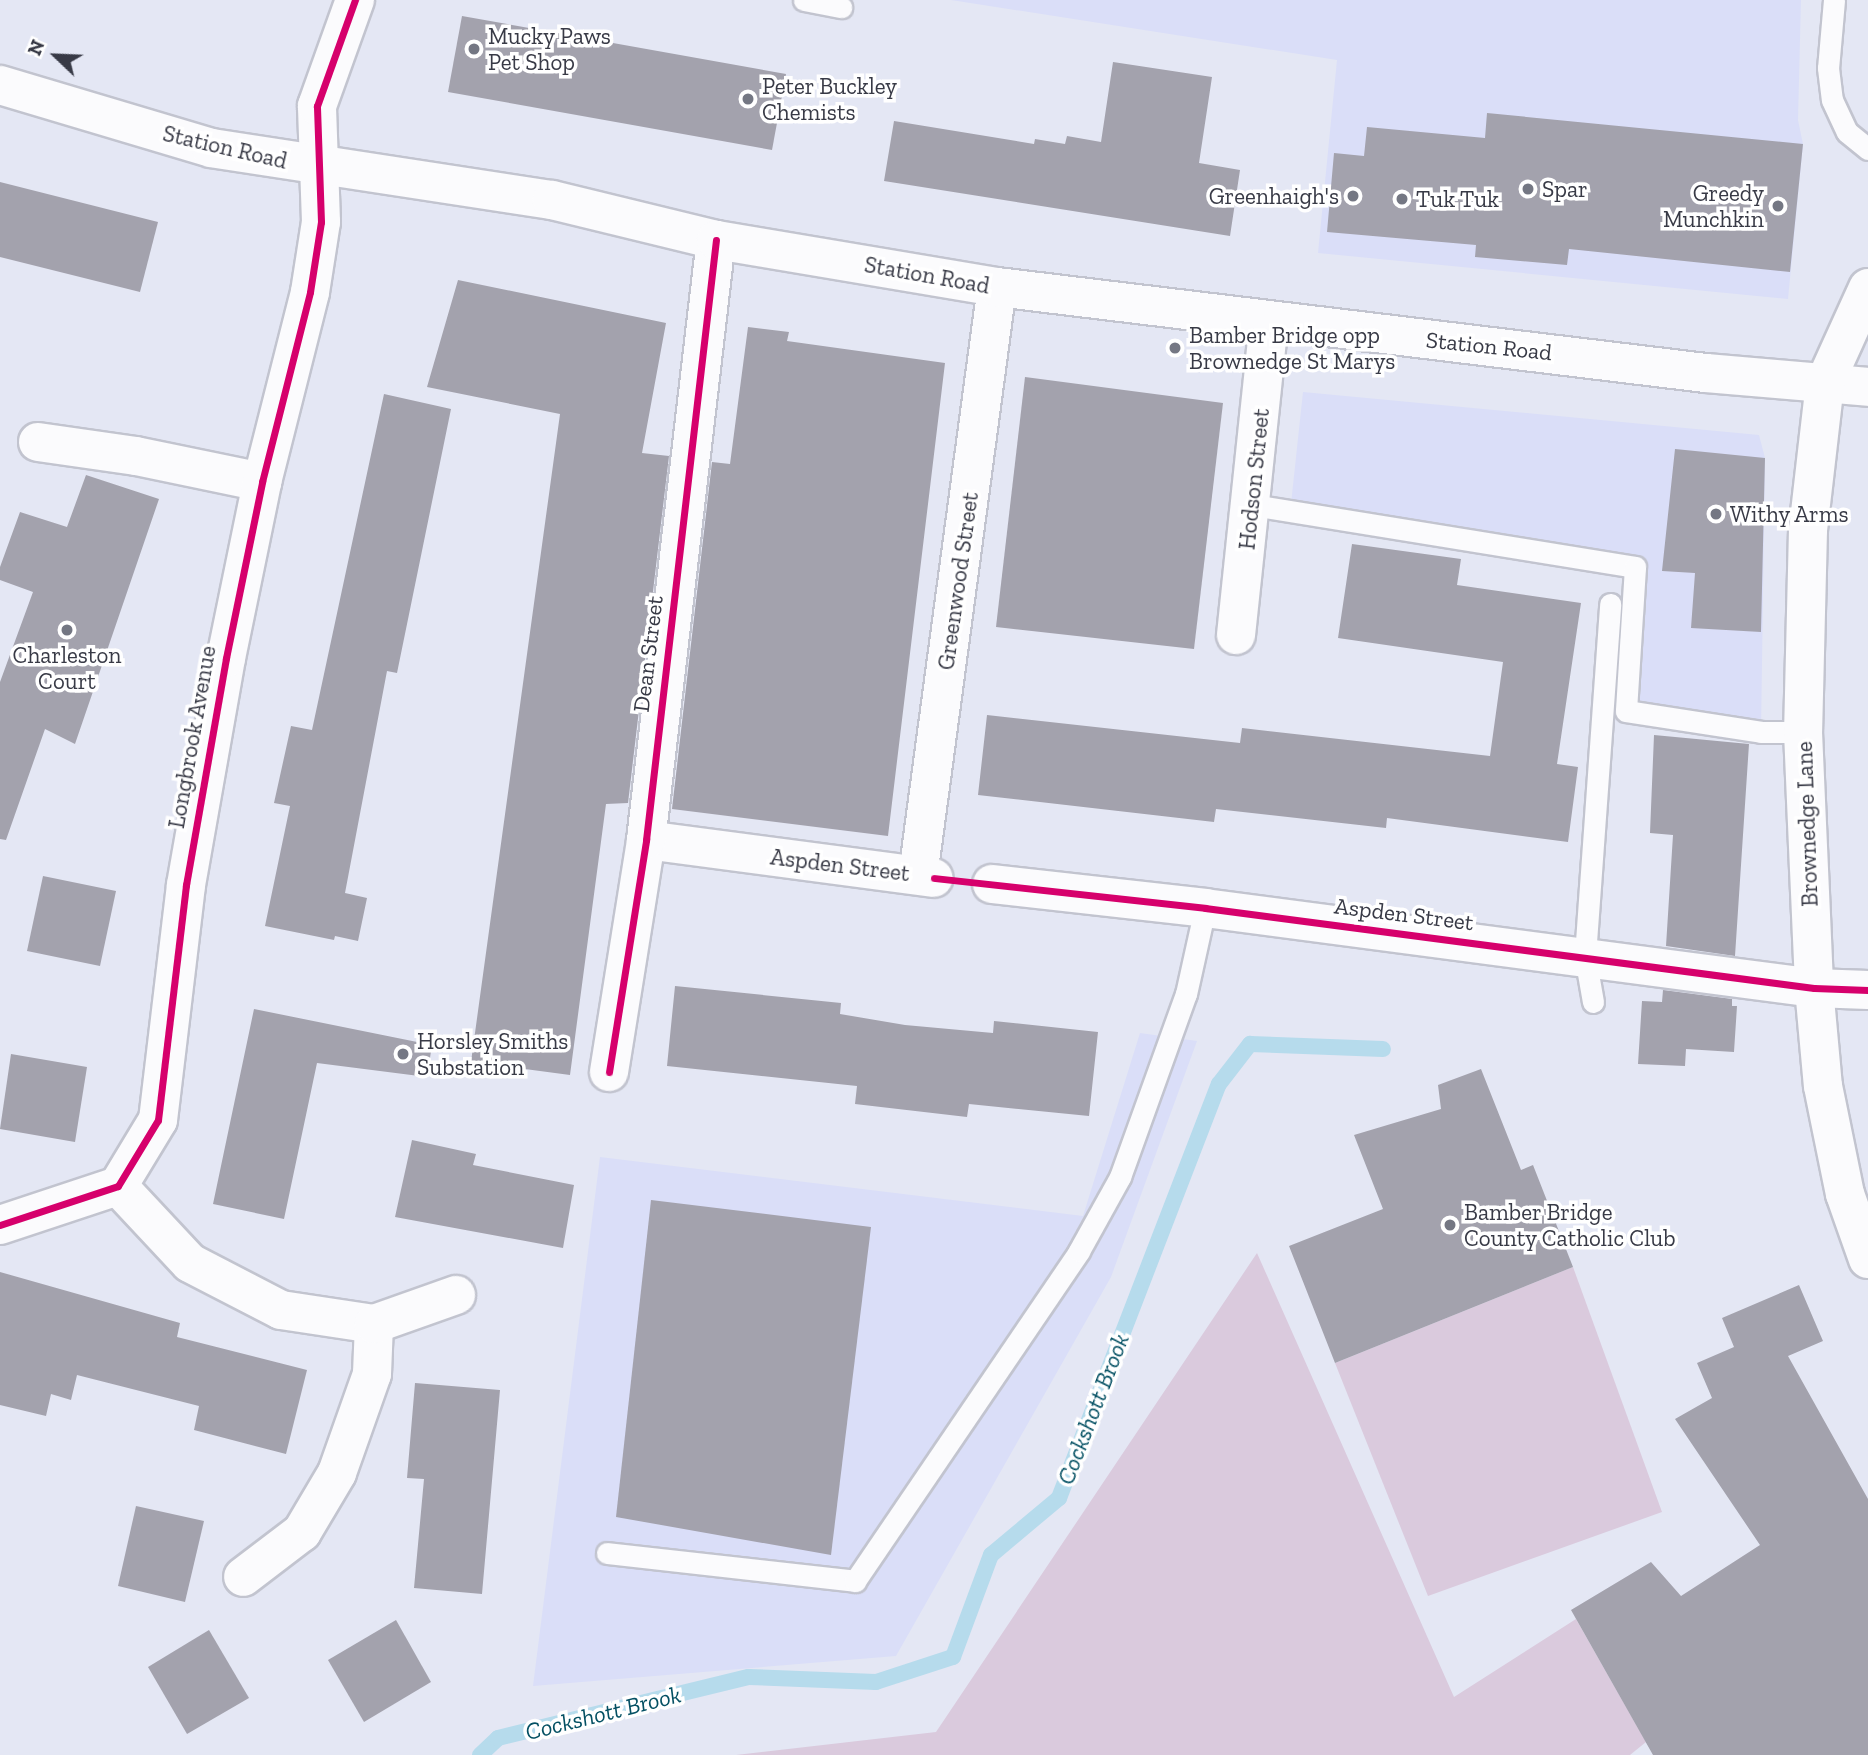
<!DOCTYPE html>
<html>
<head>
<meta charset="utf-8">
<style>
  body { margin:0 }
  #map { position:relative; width:1868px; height:1755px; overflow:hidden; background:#e4e7f4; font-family:"Zilla Slab",serif }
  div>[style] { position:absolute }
  .built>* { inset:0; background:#dadef8 }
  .green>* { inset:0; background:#dacadd }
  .stream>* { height:16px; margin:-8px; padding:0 8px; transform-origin:8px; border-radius:8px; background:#b6dbec }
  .building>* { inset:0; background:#a3a2ad }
  .roads { filter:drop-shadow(2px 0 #c2c4cf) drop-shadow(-2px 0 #c2c4cf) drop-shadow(0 2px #c2c4cf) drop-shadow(0 -2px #c2c4cf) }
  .lane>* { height:21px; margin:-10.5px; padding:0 10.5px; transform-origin:10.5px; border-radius:10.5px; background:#fbfbfd }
  .street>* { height:38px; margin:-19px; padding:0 19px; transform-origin:19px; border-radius:19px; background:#fbfbfd }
  .secondary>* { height:38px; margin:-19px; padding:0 19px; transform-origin:19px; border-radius:19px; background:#fbfbfd }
  .cycleway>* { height:7px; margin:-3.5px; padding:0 3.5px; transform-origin:3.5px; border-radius:3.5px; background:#d6006c }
  .dots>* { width:19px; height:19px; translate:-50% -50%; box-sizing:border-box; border:4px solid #fff; border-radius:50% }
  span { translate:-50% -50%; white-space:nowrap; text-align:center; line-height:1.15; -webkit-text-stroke:7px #fff; paint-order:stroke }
  .poi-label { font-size:23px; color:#383a46 }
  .left { translate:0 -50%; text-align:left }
  .right { translate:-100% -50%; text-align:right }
  .street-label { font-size:23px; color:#383a46 }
  .water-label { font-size:24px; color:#045063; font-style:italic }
  .north { position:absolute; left:21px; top:21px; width:70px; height:70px; -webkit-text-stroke:5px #fff; paint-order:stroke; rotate:293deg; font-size:19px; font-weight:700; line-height:28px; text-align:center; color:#383a46 }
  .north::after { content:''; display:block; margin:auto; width:24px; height:32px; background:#383a46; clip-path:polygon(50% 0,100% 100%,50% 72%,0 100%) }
</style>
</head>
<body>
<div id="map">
  <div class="built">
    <i style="clip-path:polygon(951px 0,1801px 0,1798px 120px,1803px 144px,1788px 299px,1318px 253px,1337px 60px)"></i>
    <i style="clip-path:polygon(1303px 392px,1759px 435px,1765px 458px,1761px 732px,1626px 711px,1635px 567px,1290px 513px)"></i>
    <i style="clip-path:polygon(1140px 1033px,1197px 1041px,1111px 1277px,896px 1656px,533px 1686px,600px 1157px,1083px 1216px)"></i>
  </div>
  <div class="green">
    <i style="clip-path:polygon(1257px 1253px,1454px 1697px,1576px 1619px,1646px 1742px,1630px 1755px,736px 1755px,936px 1732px)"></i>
    <i style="clip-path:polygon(1573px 1267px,1662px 1512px,1428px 1596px,1335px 1363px)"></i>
  </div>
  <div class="stream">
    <i style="left:480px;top:1755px;width:25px;rotate:-43deg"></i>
    <i style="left:498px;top:1738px;width:258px;rotate:-13.7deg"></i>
    <i style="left:749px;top:1677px;width:127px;rotate:2.3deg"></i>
    <i style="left:876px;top:1682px;width:81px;rotate:-18deg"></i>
    <i style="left:953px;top:1657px;width:109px;rotate:-69.6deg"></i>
    <i style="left:991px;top:1555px;width:89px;rotate:-40deg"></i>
    <i style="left:1059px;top:1498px;width:444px;rotate:-68.9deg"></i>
    <i style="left:1219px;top:1084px;width:51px;rotate:-52.2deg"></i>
    <i style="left:1250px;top:1044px;width:133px;rotate:2.2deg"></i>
  </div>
  <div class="building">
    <i style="clip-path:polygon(462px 16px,786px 74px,772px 150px,448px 92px)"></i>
    <i style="clip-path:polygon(1113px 62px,1212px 77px,1199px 163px,1240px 170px,1230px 236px,884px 181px,894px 121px,1034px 144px,1035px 139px,1065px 144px,1067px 136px,1101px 142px)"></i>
    <i style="clip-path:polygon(1487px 113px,1803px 144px,1790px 272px,1569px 249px,1567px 265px,1475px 257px,1476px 245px,1327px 232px,1334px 153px,1364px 156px,1367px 127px,1485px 138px)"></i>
    <i style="clip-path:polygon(0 182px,158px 222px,140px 292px,0 257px)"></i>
    <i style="clip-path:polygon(458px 280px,666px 323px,642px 453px,669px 456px,628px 803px,606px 804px,570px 1075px,471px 1062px,560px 414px,427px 387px)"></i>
    <i style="clip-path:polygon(748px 327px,789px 332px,787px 341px,945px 363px,888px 836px,672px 809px,712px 462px,730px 464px)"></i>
    <i style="clip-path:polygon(1025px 377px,1223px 403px,1194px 649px,996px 627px)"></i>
    <i style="clip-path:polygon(384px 394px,451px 409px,397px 673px,387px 671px,345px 893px,367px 898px,358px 941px,335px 936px,334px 940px,265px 926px,290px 806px,274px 803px,291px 726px,312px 730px)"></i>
    <i style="clip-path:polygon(1675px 449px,1765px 458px,1761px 632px,1691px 628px,1695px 573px,1662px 571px)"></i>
    <i style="clip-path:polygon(86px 475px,159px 499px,75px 744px,45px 729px,6px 840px,0 839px,0 682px,33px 592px,0 580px,0 567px,20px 512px,67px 527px)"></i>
    <i style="clip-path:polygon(1352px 544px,1461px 559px,1457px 585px,1581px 603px,1557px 764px,1578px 767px,1568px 842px,1387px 818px,1386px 828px,1216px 809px,1214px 822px,978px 795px,987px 715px,1240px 743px,1242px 728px,1490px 756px,1503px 662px,1338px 638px)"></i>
    <i style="clip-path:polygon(1654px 735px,1749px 744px,1735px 956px,1666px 946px,1673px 835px,1650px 833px)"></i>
    <i style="clip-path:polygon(43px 876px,116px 891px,100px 966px,27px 951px)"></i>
    <i style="clip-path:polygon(675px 986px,841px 1003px,840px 1014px,905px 1025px,993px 1033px,994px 1021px,1098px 1032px,1089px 1116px,969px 1104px,967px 1117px,855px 1104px,857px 1086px,667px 1066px)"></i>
    <i style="clip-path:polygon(1663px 990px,1732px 999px,1732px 1006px,1737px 1006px,1734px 1052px,1686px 1049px,1685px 1066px,1638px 1064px,1642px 1001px,1662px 1002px)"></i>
    <i style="clip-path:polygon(254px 1009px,432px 1045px,427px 1077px,317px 1063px,284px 1219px,213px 1204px)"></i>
    <i style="clip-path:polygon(11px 1054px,87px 1067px,75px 1142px,0 1129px)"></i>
    <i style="clip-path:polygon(1481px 1069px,1521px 1170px,1533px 1165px,1573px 1267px,1335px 1363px,1289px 1246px,1383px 1209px,1354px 1135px,1441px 1109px,1438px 1085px)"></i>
    <i style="clip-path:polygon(412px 1140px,476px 1154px,473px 1165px,574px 1185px,563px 1248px,395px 1217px)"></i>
    <i style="clip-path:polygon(651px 1200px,871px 1227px,831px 1555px,616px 1517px)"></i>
    <i style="clip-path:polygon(0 1272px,180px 1323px,177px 1337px,307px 1370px,286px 1454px,194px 1430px,199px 1406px,77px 1375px,71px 1400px,51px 1394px,46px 1416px,0 1405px)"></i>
    <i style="clip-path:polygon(1799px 1285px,1823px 1341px,1788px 1356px,1868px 1499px,1868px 1755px,1653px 1755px,1571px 1610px,1651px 1562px,1681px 1596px,1760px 1545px,1675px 1419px,1712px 1398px,1697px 1363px,1734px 1347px,1722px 1318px)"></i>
    <i style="clip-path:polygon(415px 1383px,500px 1390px,482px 1594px,414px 1588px,424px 1479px,407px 1478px)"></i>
    <i style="clip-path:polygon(136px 1506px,204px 1521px,185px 1602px,118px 1586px)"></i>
    <i style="clip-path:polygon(396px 1620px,431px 1682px,364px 1722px,328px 1660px)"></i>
    <i style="clip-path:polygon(209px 1630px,249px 1698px,187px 1734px,148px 1667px)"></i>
  </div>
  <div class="roads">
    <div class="lane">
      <i style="left:804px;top:0;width:38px;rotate:11deg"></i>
      <i style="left:1834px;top:0;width:68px;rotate:95deg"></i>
      <i style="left:1828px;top:68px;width:32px;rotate:83deg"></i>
      <i style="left:1832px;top:100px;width:35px;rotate:65deg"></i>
      <i style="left:1847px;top:132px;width:27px;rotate:39deg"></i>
      <i style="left:1253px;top:505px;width:387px;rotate:9.2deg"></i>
      <i style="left:1635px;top:567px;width:144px;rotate:93.6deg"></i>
      <i style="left:1626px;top:711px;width:137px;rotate:8.8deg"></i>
      <i style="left:1761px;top:732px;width:42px"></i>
      <i style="left:1593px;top:1002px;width:47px;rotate:-99.9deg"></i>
      <i style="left:1585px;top:956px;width:353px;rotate:-85.9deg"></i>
      <i style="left:607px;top:1553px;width:250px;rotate:6.4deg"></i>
      <i style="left:855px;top:1581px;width:399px;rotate:-55.8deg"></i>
      <i style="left:1079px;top:1251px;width:85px;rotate:-61deg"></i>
      <i style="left:1120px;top:1177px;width:195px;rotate:-70.2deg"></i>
      <i style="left:1186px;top:994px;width:88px;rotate:-77.5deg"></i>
    </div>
    <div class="street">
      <i style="left:38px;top:442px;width:99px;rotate:8.1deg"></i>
      <i style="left:136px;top:456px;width:129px;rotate:11.7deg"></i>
      <i style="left:1236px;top:635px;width:315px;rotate:-84deg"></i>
      <i style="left:646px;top:840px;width:290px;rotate:7.5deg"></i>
      <i style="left:918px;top:875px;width:593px;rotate:-82.35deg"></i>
      <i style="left:992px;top:884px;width:214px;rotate:6.4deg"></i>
      <i style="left:1205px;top:908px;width:614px;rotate:7.48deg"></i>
      <i style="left:1814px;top:988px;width:54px;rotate:2.1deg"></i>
      <i style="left:609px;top:1072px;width:235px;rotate:-80.9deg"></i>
      <i style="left:646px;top:840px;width:604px;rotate:-83.35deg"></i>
      <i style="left:118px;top:1186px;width:105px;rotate:46.9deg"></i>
      <i style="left:190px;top:1263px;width:102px;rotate:27.3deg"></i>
      <i style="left:281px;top:1310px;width:94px;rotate:8.6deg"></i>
      <i style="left:374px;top:1324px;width:50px;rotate:92.3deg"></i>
      <i style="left:372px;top:1374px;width:105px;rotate:109.5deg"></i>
      <i style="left:337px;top:1473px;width:69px;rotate:120.7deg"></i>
      <i style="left:302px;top:1532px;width:74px;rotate:142.7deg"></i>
      <i style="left:0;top:1225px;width:124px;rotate:-18.3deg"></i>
      <i style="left:118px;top:1186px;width:77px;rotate:-58.8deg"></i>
      <i style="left:158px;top:1120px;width:237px;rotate:-83.2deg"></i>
      <i style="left:186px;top:885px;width:230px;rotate:-80deg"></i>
      <i style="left:226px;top:658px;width:180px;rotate:-78.4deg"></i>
      <i style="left:262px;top:482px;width:196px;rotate:-75.8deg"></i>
      <i style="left:310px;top:292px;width:71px;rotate:-81.1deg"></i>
      <i style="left:321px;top:222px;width:116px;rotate:-92deg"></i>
      <i style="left:317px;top:106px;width:113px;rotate:-70.3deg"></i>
      <i style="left:374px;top:1324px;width:87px;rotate:-19.5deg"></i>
    </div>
    <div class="secondary">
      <i style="left:0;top:85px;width:220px;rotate:16.6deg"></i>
      <i style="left:211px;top:148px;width:345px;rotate:8.7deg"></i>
      <i style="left:552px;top:200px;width:169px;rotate:13.7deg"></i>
      <i style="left:716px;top:240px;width:285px;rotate:9.5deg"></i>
      <i style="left:997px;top:287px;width:714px;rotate:6.92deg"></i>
      <i style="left:1706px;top:373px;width:163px;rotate:4.9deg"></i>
      <i style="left:1868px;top:288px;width:104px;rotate:114.4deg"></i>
      <i style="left:1825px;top:383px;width:148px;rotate:96.6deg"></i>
      <i style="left:1808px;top:530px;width:202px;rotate:91.4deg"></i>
      <i style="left:1803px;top:732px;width:256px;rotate:87.5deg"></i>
      <i style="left:1814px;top:988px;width:98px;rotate:84.8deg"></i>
      <i style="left:1823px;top:1086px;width:110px;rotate:78.5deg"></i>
      <i style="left:1845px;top:1194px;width:69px;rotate:70.5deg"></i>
    </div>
  </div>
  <div class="cycleway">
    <i style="left:934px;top:878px;width:273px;rotate:6.3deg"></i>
    <i style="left:1205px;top:908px;width:614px;rotate:7.48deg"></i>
    <i style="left:1814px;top:988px;width:54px;rotate:2.1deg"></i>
    <i style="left:609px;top:1072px;width:235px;rotate:-80.9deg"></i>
    <i style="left:646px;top:840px;width:604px;rotate:-83.35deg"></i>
    <i style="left:0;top:1225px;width:124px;rotate:-18.3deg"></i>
    <i style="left:118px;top:1186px;width:77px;rotate:-58.8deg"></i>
    <i style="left:158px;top:1120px;width:237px;rotate:-83.2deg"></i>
    <i style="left:186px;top:885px;width:230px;rotate:-80deg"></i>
    <i style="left:226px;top:658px;width:180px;rotate:-78.4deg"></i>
    <i style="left:262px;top:482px;width:196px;rotate:-75.8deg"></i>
    <i style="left:310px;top:292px;width:71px;rotate:-81.1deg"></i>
    <i style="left:321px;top:222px;width:116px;rotate:-92deg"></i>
    <i style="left:317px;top:106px;width:113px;rotate:-70.3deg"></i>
  </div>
  <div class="dots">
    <i style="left:474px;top:49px;background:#747783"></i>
    <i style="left:748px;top:99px;background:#747783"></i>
    <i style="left:1528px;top:189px;background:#747783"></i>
    <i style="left:1353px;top:196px;background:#747783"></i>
    <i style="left:1402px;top:199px;background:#747783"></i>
    <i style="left:1778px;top:206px;background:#747783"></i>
    <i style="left:1175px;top:348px;background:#747783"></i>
    <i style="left:1716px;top:514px;background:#747783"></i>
    <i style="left:67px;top:630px;background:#747783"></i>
    <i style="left:403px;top:1054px;background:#747783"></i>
    <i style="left:1450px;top:1225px;background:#747783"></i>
  </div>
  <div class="poi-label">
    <span class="left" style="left:488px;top:49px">Mucky Paws<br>Pet Shop</span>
    <span class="left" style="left:762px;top:99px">Peter Buckley<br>Chemists</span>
    <span class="left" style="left:1542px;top:189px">Spar</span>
    <span class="right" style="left:1764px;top:206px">Greedy<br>Munchkin</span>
    <span class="right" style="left:1339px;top:196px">Greenhaigh's</span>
    <span class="left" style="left:1416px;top:199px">Tuk Tuk</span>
    <span class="left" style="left:1189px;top:348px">Bamber Bridge opp<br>Brownedge St Marys</span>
    <span class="left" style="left:1730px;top:514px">Withy Arms</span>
    <span style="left:67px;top:668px">Charleston<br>Court</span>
    <span class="left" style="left:417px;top:1054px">Horsley Smiths<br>Substation</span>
    <span class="left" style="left:1464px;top:1225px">Bamber Bridge<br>County Catholic Club</span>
  </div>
  <div class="street-label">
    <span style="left:225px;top:147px;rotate:13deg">Station Road</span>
    <span style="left:927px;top:275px;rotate:10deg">Station Road</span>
    <span style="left:1489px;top:346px;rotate:6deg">Station Road</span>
    <span style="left:1254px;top:479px;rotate:-84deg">Hodson Street</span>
    <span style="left:958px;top:581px;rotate:-82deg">Greenwood Street</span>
    <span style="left:648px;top:654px;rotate:-83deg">Dean Street</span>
    <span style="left:192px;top:737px;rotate:-80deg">Longbrook Avenue</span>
    <span style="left:1807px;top:824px;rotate:-92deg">Brownedge Lane</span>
    <span style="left:840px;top:865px;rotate:7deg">Aspden Street</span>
    <span style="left:1404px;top:914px;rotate:7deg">Aspden Street</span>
  </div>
  <div class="water-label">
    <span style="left:1093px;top:1409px;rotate:-69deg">Cockshott Brook</span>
    <span style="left:603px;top:1713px;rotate:-14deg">Cockshott Brook</span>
  </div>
  <div class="north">N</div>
</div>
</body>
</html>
